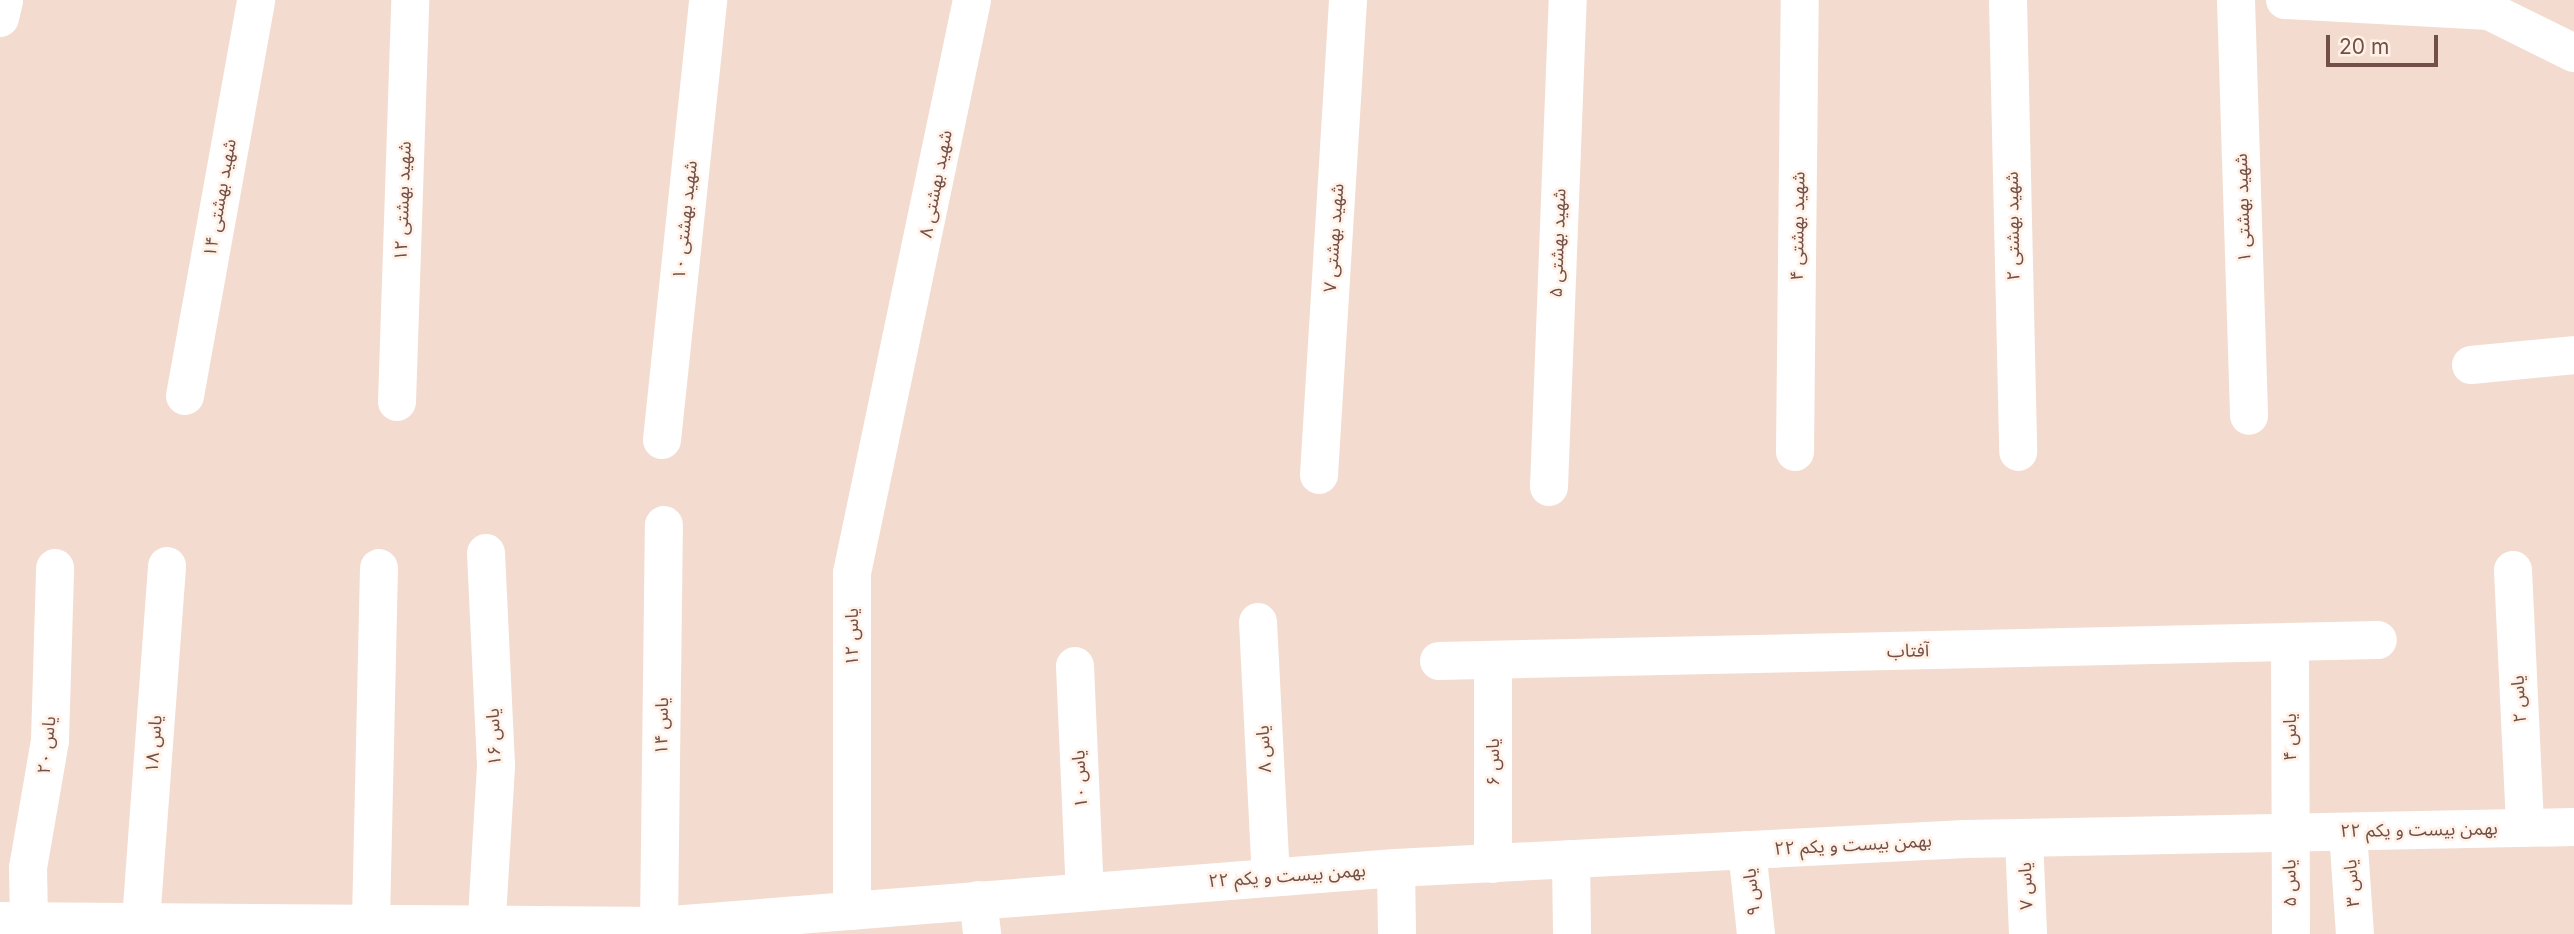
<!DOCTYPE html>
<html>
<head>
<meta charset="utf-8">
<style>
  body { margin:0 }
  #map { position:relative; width:2574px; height:934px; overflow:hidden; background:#fbece0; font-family:Inter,"Noto Sans Arabic",sans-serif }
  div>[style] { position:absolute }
  .residential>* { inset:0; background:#f3dccf }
  .minor>* { height:38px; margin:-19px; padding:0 19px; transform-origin:19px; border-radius:19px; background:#fff }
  span { translate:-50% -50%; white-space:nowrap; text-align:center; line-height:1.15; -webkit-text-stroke:5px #fff1e6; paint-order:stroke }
  .street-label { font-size:18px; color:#724f48 }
  .scale { position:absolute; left:2326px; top:35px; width:112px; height:32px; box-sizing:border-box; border:4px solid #724f48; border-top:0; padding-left:9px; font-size:21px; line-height:24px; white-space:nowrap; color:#724f48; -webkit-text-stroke:5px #fff1e6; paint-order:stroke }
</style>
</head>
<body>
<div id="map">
  <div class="residential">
    <i style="clip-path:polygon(0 0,2574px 0,2574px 934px,0 934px)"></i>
  </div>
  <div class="minor">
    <i style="left:2008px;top:0;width:452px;rotate:88.7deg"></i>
    <i style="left:2236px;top:0;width:416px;rotate:88.2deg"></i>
    <i style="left:2285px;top:0;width:204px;rotate:3.1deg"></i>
    <i style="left:2489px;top:11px;width:95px;rotate:26.3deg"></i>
    <i style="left:0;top:18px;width:18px;rotate:-77deg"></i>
    <i style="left:2471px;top:365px;width:103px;rotate:-5.5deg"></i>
    <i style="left:185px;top:396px;width:402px;rotate:-79.8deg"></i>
    <i style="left:397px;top:402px;width:402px;rotate:-88.1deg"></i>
    <i style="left:662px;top:440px;width:442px;rotate:-84deg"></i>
    <i style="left:1795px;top:452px;width:452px;rotate:-89.4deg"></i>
    <i style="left:1319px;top:475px;width:476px;rotate:-86.5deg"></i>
    <i style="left:1549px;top:487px;width:487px;rotate:-87.8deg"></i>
    <i style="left:486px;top:553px;width:213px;rotate:87.3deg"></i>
    <i style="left:496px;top:766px;width:168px;rotate:93.4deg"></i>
    <i style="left:2513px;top:570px;width:258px;rotate:87.3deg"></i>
    <i style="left:1258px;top:622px;width:254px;rotate:87.1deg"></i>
    <i style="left:2290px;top:642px;width:292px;rotate:89.8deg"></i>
    <i style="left:1439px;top:661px;width:939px;rotate:-1.28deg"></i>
    <i style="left:1075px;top:666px;width:225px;rotate:87.5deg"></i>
    <i style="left:2348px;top:832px;width:102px;rotate:86.1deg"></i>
    <i style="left:2024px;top:838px;width:96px;rotate:87.6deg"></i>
    <i style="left:1747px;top:850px;width:84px;rotate:83.9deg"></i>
    <i style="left:1571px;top:859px;width:75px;rotate:89.2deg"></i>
    <i style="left:1493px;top:864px;width:204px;rotate:-90deg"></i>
    <i style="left:1396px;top:868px;width:66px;rotate:89.1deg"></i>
    <i style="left:978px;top:900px;width:34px;rotate:83deg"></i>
    <i style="left:852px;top:911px;width:338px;rotate:-90deg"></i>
    <i style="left:852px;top:573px;width:585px;rotate:-78.17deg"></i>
    <i style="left:371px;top:920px;width:352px;rotate:-88.7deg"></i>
    <i style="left:0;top:921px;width:659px;rotate:0.43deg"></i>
    <i style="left:659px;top:926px;width:739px;rotate:-4.5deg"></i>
    <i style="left:1396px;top:868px;width:570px;rotate:-2.92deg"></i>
    <i style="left:1965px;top:839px;width:609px;rotate:-1.13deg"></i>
    <i style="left:29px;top:921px;width:53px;rotate:-91.1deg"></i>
    <i style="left:28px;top:868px;width:129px;rotate:-80.2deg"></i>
    <i style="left:50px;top:741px;width:173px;rotate:-88.3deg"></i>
    <i style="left:141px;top:921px;width:356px;rotate:-85.8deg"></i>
    <i style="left:659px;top:926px;width:401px;rotate:-89.3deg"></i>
  </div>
  <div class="street-label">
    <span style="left:936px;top:184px;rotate:-79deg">شهید بهشتی ۸</span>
    <span style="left:220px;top:198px;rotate:-80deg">شهید بهشتی ۱۴</span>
    <span style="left:403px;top:201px;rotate:-88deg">شهید بهشتی ۱۲</span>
    <span style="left:2243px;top:208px;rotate:-92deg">شهید بهشتی ۱</span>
    <span style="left:685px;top:220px;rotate:-84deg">شهید بهشتی ۱۰</span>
    <span style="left:1798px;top:226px;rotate:-89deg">شهید بهشتی ۴</span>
    <span style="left:2013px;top:226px;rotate:-91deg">شهید بهشتی ۲</span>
    <span style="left:1334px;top:238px;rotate:-86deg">شهید بهشتی ۷</span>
    <span style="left:1558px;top:243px;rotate:-88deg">شهید بهشتی ۵</span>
    <span style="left:852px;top:637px;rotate:-90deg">یاس ۱۲</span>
    <span style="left:1908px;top:651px;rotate:-1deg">آفتاب</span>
    <span style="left:2519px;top:699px;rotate:-93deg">یاس ۲</span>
    <span style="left:662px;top:726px;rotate:-89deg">یاس ۱۴</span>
    <span style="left:494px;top:737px;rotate:-92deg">یاس ۱۶</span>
    <span style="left:2290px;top:737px;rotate:-90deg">یاس ۴</span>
    <span style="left:154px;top:744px;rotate:-86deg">یاس ۱۸</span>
    <span style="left:47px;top:745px;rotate:-84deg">یاس ۲۰</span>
    <span style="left:1264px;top:749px;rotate:-93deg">یاس ۸</span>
    <span style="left:1493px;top:762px;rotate:-90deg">یاس ۶</span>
    <span style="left:1080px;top:779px;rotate:-93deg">یاس ۱۰</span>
    <span style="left:2419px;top:830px;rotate:-1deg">۲۲ بهمن بیست و یکم</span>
    <span style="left:1853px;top:845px;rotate:-3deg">۲۲ بهمن بیست و یکم</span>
    <span style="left:1287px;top:876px;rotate:-4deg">۲۲ بهمن بیست و یکم</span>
    <span style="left:2290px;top:883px;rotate:-91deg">یاس ۵</span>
    <span style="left:2352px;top:883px;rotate:-94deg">یاس ۳</span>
    <span style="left:2026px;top:886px;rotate:-92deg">یاس ۷</span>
    <span style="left:1752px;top:892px;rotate:-96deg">یاس ۹</span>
  </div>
  <div class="scale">20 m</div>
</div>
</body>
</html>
